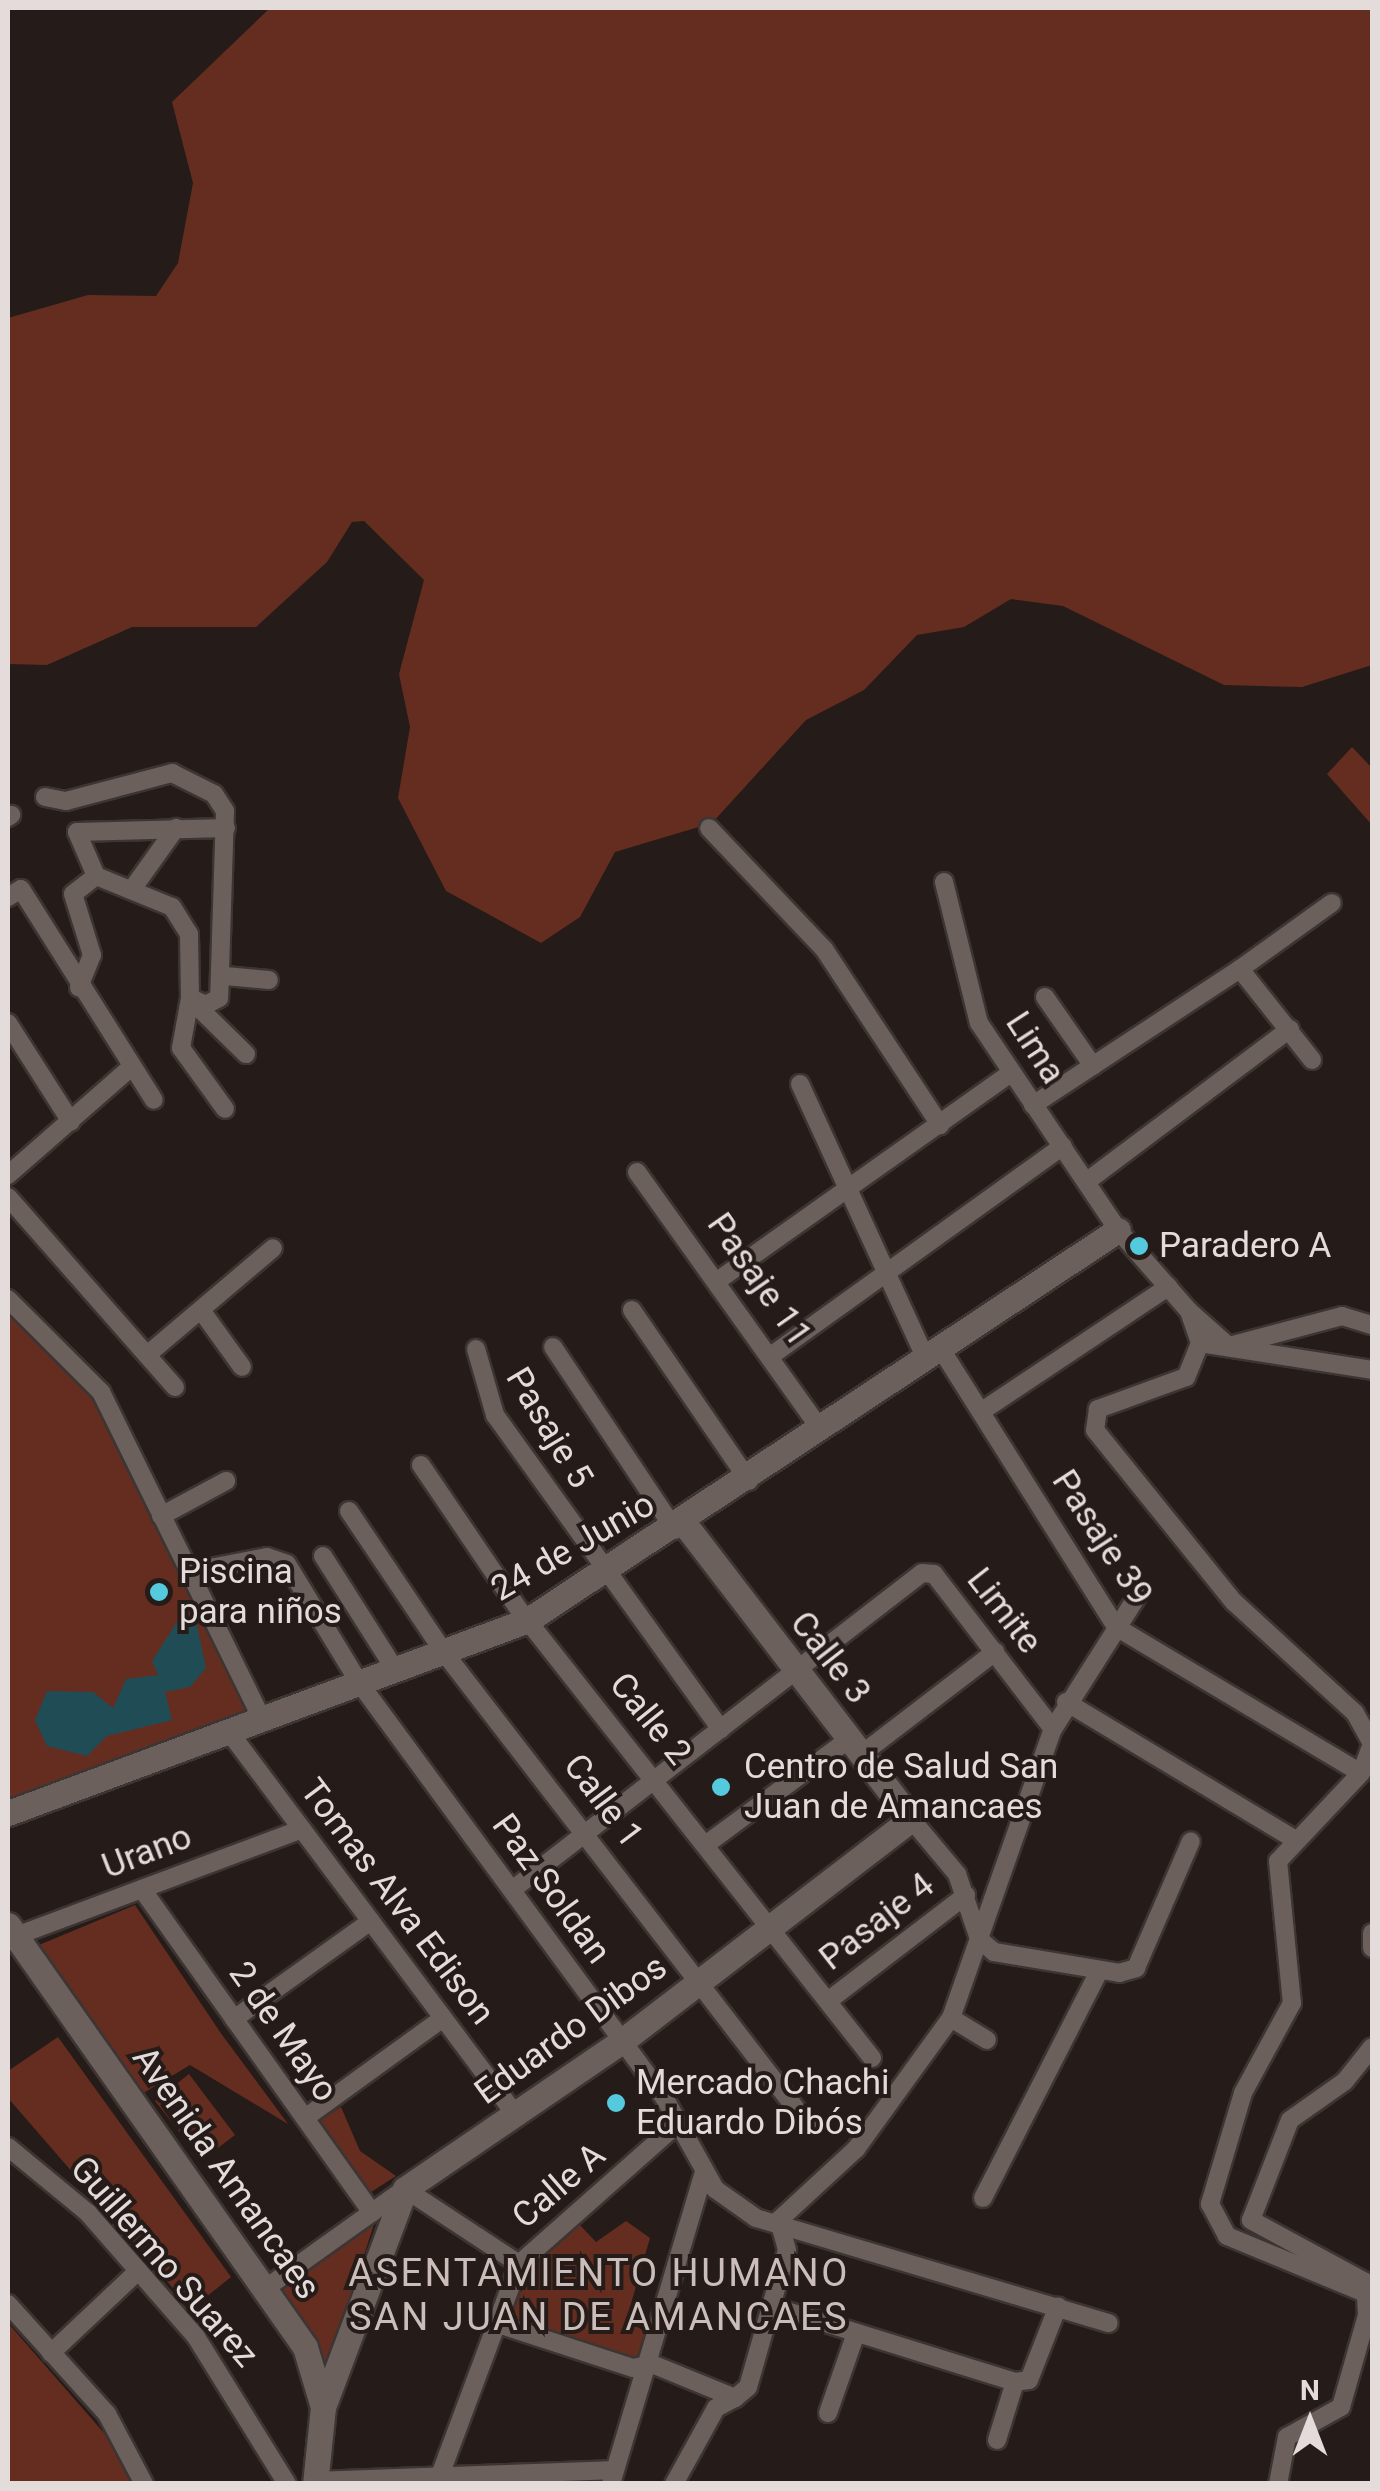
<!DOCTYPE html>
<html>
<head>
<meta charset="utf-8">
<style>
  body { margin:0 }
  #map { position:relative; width:1380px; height:2491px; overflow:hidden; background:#251b19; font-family:Roboto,sans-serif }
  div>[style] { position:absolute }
  .green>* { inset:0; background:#652d1f }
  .water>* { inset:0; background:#204d55 }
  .roads { filter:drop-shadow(2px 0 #3c3533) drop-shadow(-2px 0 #3c3533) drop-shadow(0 2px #3c3533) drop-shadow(0 -2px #3c3533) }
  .street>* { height:18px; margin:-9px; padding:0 9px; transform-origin:9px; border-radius:9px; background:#6c605d }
  .secondary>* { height:25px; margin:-12.5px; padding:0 12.5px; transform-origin:12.5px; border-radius:12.5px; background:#6c605d }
  .dots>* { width:28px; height:28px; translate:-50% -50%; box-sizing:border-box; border:5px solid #251b19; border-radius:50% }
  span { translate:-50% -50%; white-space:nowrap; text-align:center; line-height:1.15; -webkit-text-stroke:8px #251b19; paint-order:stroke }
  .street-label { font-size:35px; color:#e3dcda }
  .poi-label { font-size:35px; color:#e3dcda }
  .left { translate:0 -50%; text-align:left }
  .neighbourhood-label { font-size:38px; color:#cbbeba; letter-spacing:2.5px }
  .frame { position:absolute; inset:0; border:10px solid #e3dcda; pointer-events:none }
  .north { position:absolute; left:1260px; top:2371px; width:100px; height:100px; -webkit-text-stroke:8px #251b19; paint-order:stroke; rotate:0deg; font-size:28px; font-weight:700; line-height:40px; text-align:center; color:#e3dcda }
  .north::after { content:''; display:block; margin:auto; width:35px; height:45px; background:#e3dcda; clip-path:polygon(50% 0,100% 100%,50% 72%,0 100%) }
</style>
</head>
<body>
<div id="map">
  <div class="green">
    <i style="clip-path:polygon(270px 8px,1372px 8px,1372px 665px,1302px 687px,1224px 685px,1063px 606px,1011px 599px,964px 627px,917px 635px,864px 690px,806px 720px,712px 823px,615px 852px,580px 917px,541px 943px,446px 891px,398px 798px,410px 727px,399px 674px,424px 580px,364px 521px,352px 522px,327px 562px,256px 627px,132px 627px,47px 665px,8px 664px,8px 318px,88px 295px,156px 296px,178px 263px,193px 183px,172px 102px)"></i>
    <i style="clip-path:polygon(1352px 747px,1372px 768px,1372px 825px,1327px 774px)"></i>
    <i style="clip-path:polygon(8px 1309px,88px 1383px,251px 1710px,8px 1803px)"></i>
    <i style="clip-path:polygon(135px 1905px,220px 2032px,288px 2124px,190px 2065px,142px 2094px,39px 1945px)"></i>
    <i style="clip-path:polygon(58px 2037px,231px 2277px,191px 2309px,8px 2098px,8px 2071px)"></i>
    <i style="clip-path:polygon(189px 2074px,235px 2135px,202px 2160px,155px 2101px)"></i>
    <i style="clip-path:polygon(341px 2107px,360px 2151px,396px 2176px,368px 2194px,317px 2122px)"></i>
    <i style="clip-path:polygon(376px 2218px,326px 2373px,279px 2299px,282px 2288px)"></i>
    <i style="clip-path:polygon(626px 2221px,650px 2238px,626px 2321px,654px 2336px,638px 2363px,501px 2319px,522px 2266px,577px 2222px,596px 2242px)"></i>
    <i style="clip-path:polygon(8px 2323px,104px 2433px,133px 2483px,8px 2483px)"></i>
  </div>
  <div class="water">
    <i style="clip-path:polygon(180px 1617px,196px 1621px,206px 1668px,190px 1687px,165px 1692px,172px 1720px,107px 1736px,87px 1756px,47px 1746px,35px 1720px,47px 1691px,93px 1692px,113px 1708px,126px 1679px,158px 1675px,152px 1661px)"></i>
  </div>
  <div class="roads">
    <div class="street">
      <i style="left:45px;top:797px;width:21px;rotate:11deg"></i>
      <i style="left:66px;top:801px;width:110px;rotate:-14.8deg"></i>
      <i style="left:172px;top:773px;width:47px;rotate:26.6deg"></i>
      <i style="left:214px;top:794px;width:20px;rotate:57deg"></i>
      <i style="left:225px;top:811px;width:187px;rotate:91.8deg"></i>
      <i style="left:219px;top:998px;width:15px;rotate:152deg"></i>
      <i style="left:206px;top:1005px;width:17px;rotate:-156deg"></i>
      <i style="left:190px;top:998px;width:64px;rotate:-90.9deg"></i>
      <i style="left:189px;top:934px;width:32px;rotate:-122deg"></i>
      <i style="left:172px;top:907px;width:82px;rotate:-157.8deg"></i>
      <i style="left:96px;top:876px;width:29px;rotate:142deg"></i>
      <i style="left:73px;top:894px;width:64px;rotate:72.7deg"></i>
      <i style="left:92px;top:955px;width:35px;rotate:112deg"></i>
      <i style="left:8px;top:817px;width:4px;rotate:-34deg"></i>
      <i style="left:709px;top:828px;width:167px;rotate:46.5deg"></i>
      <i style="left:824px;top:949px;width:211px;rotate:56.6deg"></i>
      <i style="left:96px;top:876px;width:48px;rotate:-113.4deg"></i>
      <i style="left:77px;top:832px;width:149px;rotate:-1.5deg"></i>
      <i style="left:944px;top:882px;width:145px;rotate:76.1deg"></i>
      <i style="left:979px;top:1023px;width:249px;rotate:56.1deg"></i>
      <i style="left:1118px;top:1230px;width:108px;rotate:48.8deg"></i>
      <i style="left:1189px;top:1311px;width:34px;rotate:71deg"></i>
      <i style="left:1200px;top:1343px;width:37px;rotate:112deg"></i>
      <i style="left:1186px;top:1377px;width:94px;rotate:160deg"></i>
      <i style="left:1098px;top:1409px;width:21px;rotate:98deg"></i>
      <i style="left:1095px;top:1430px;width:221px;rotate:51.1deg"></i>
      <i style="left:1234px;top:1602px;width:164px;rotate:42.5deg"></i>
      <i style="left:1355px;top:1713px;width:35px;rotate:61deg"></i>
      <i style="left:1372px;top:1744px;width:31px;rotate:111deg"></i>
      <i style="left:1361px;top:1773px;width:121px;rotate:133.3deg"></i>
      <i style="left:1278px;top:1861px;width:143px;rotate:84.4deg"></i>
      <i style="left:1292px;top:2003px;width:102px;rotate:118.6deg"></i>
      <i style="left:1243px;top:2093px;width:116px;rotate:106.6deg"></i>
      <i style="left:1210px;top:2204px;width:36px;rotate:62deg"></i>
      <i style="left:1227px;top:2236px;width:144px;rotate:22.5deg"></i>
      <i style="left:133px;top:888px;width:74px;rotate:-54.4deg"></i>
      <i style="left:8px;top:897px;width:15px;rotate:-32deg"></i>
      <i style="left:21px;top:889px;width:249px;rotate:57.8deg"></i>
      <i style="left:1240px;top:969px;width:113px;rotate:-35.7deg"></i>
      <i style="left:225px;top:976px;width:44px;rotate:5.2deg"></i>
      <i style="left:1045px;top:997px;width:84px;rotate:55.2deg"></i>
      <i style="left:190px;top:998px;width:51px;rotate:100.2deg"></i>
      <i style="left:181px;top:1048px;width:75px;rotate:54.2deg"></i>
      <i style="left:201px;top:1010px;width:63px;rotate:44.4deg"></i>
      <i style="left:8px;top:1023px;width:117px;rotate:57.5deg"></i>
      <i style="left:800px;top:1084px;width:302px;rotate:65.4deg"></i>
      <i style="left:1033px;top:1105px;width:248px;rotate:-33.3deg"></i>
      <i style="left:1240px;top:969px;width:116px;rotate:51.6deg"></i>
      <i style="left:637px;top:1172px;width:318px;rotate:54.5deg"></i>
      <i style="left:8px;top:1175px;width:159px;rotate:-41.2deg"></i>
      <i style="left:1086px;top:1182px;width:255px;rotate:-36.9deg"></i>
      <i style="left:8px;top:1197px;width:253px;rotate:48.7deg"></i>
      <i style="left:720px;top:1279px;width:357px;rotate:-35.3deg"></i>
      <i style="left:8px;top:1299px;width:132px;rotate:45deg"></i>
      <i style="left:101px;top:1392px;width:362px;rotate:63.8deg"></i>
      <i style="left:201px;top:1310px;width:70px;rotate:54.3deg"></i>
      <i style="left:632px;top:1310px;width:207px;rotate:55.6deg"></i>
      <i style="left:1189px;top:1311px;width:47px;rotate:41.5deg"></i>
      <i style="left:1200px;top:1343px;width:174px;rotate:8.9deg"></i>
      <i style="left:1233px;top:1345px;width:113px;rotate:-14.9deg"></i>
      <i style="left:1342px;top:1316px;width:31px;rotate:17deg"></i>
      <i style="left:553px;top:1347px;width:220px;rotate:56.3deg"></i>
      <i style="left:476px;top:1349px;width:69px;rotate:73.9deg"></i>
      <i style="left:495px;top:1415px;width:387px;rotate:54.3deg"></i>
      <i style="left:941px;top:1349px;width:328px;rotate:57.8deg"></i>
      <i style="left:1116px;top:1627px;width:285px;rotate:30.8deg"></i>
      <i style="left:147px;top:1355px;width:165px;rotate:-40.3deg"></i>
      <i style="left:772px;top:1355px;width:358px;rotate:-35.7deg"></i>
      <i style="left:982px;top:1411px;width:224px;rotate:-33.7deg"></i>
      <i style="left:421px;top:1465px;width:176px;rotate:55.9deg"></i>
      <i style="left:520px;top:1611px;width:569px;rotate:51.78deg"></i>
      <i style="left:349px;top:1511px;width:169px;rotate:56.1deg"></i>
      <i style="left:443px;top:1651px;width:601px;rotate:52.37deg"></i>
      <i style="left:161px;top:1516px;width:74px;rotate:-28.3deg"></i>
      <i style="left:323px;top:1556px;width:133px;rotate:57.6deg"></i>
      <i style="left:189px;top:1572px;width:79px;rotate:-10.9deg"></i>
      <i style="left:267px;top:1557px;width:21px;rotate:19deg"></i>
      <i style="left:287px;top:1564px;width:137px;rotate:58.7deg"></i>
      <i style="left:358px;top:1681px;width:519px;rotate:53.7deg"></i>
      <i style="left:665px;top:2099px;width:103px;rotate:60.9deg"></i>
      <i style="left:715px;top:2189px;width:50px;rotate:35.3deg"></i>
      <i style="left:756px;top:2218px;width:368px;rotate:16.6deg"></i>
      <i style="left:1066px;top:1702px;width:264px;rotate:31deg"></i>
      <i style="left:227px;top:1729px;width:481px;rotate:53.2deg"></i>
      <i style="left:862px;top:1754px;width:168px;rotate:-37.5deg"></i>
      <i style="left:911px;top:1819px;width:72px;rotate:50.1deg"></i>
      <i style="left:957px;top:1874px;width:69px;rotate:71.3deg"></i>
      <i style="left:979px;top:1939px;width:20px;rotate:41deg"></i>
      <i style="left:994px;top:1952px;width:127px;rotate:9.5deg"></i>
      <i style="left:1119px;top:1973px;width:18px;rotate:-16deg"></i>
      <i style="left:1136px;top:1968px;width:138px;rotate:-66.6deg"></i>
      <i style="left:708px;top:1843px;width:175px;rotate:-36.4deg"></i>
      <i style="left:142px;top:1889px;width:397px;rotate:54.6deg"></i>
      <i style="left:512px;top:1890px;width:518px;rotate:-37.71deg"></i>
      <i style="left:922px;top:1573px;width:12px;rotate:5deg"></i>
      <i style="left:934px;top:1574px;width:195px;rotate:52.5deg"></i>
      <i style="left:1372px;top:1933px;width:15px;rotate:90deg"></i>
      <i style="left:16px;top:1936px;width:305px;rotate:-20.5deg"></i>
      <i style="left:828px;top:2001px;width:174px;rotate:-37.5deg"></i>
      <i style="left:951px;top:2018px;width:42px;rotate:31.4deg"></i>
      <i style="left:234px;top:2019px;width:168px;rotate:-35.6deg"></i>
      <i style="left:305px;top:2118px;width:170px;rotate:-35.9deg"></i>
      <i style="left:8px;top:2147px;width:104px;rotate:39.5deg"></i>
      <i style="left:88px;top:2213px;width:164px;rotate:48.9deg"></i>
      <i style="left:196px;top:2337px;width:173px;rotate:58.2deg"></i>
      <i style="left:983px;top:2198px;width:255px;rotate:-62.9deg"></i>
      <i style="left:779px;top:2220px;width:105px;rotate:-42.7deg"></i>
      <i style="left:856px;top:2149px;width:162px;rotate:-54.1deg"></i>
      <i style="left:951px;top:2018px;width:306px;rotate:-70.6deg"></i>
      <i style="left:1053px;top:1729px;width:162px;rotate:-57.6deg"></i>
      <i style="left:266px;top:2288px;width:171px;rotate:-35.5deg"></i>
      <i style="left:405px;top:2189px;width:136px;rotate:33.3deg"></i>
      <i style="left:8px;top:2304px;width:148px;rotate:48deg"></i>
      <i style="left:107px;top:2414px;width:79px;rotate:62.1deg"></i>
      <i style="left:771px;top:2306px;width:256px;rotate:17.3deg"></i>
      <i style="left:1015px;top:2382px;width:14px;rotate:-8deg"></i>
      <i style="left:1029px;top:2380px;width:79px;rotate:-68.6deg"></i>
      <i style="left:495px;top:2323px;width:145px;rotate:18.1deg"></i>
      <i style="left:633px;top:2368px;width:19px;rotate:-12deg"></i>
      <i style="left:652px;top:2364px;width:90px;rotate:22.3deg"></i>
      <i style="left:735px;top:2398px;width:17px;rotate:-40deg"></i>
      <i style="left:748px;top:2387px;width:142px;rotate:-74.1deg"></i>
      <i style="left:787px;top:2250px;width:31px;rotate:-105deg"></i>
      <i style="left:51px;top:2353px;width:120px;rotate:-43.3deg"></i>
      <i style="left:828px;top:2413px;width:85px;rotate:-70.7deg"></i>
      <i style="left:997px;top:2440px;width:61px;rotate:-72.8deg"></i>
      <i style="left:439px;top:2478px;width:228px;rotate:-69.5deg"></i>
      <i style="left:519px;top:2264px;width:211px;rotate:-41.5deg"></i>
      <i style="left:316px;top:2481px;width:299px;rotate:-2.1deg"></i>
      <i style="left:611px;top:2484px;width:322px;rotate:-73.4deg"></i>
      <i style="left:674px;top:2484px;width:87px;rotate:-61.1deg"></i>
      <i style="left:716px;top:2408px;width:21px;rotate:-28deg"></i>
      <i style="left:1278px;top:2484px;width:48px;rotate:-79.2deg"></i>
      <i style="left:1287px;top:2437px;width:62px;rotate:-29.1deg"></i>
      <i style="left:1341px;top:2407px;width:96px;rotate:-74.2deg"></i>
      <i style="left:1367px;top:2315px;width:33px;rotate:-93deg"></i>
      <i style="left:1365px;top:2282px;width:130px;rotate:-151.5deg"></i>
      <i style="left:1251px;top:2220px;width:107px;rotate:-68.7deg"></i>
      <i style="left:1290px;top:2120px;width:67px;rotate:-35.3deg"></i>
      <i style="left:1345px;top:2081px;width:43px;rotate:-51.5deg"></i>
    </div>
    <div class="secondary">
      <i style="left:8px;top:1813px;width:555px;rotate:-20.36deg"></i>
      <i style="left:528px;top:1620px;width:707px;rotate:-33.47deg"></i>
      <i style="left:8px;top:1925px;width:516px;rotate:54.86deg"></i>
      <i style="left:305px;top:2347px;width:63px;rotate:73.3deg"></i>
      <i style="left:323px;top:2407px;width:77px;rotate:95.9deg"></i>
      <i style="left:323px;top:2407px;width:233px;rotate:-69.4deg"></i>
      <i style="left:405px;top:2189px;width:263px;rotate:-34.3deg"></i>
      <i style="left:622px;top:2041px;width:364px;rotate:-37.5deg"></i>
      <i style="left:911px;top:1819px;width:373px;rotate:-127.5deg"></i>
    </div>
  </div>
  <div class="dots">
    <i style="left:1139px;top:1246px;background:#55cade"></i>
    <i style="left:159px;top:1592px;background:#55cade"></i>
    <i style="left:721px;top:1787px;background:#55cade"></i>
    <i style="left:616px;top:2103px;background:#55cade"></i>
  </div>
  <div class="street-label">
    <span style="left:1035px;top:1048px;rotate:57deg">Lima</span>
    <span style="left:759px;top:1280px;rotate:55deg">Pasaje 11</span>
    <span style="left:549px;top:1428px;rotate:59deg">Pasaje 5</span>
    <span style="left:1102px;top:1538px;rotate:57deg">Pasaje 39</span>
    <span style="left:573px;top:1547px;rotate:-30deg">24 de Junio</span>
    <span style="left:1004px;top:1611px;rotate:52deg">Limite</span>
    <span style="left:830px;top:1658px;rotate:52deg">Calle 3</span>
    <span style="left:650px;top:1719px;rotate:51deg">Calle 2</span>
    <span style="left:603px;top:1801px;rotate:53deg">Calle 1</span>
    <span style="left:147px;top:1852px;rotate:-21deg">Urano</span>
    <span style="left:551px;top:1889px;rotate:54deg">Paz Soldan</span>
    <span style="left:397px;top:1902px;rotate:53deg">Tomas Alva Edison</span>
    <span style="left:877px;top:1922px;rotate:-38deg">Pasaje 4</span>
    <span style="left:571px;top:2030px;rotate:-36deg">Eduardo Dibos</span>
    <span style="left:283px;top:2032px;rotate:55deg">2 de Mayo</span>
    <span style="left:226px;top:2173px;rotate:55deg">Avenida Amancaes</span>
    <span style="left:559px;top:2186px;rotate:-41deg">Calle A</span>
    <span style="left:164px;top:2262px;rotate:49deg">Guillermo Suarez</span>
  </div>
  <div class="poi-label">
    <span class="left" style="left:1159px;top:1246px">Paradero A</span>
    <span class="left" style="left:179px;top:1592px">Piscina<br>para niños</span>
    <span class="left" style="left:744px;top:1787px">Centro de Salud San<br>Juan de Amancaes</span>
    <span class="left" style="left:636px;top:2103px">Mercado Chachi<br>Eduardo Dibós</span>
  </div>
  <div class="neighbourhood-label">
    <span style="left:599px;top:2296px">ASENTAMIENTO HUMANO<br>SAN JUAN DE AMANCAES</span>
  </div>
  <div class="frame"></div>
  <div class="north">N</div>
</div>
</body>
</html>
